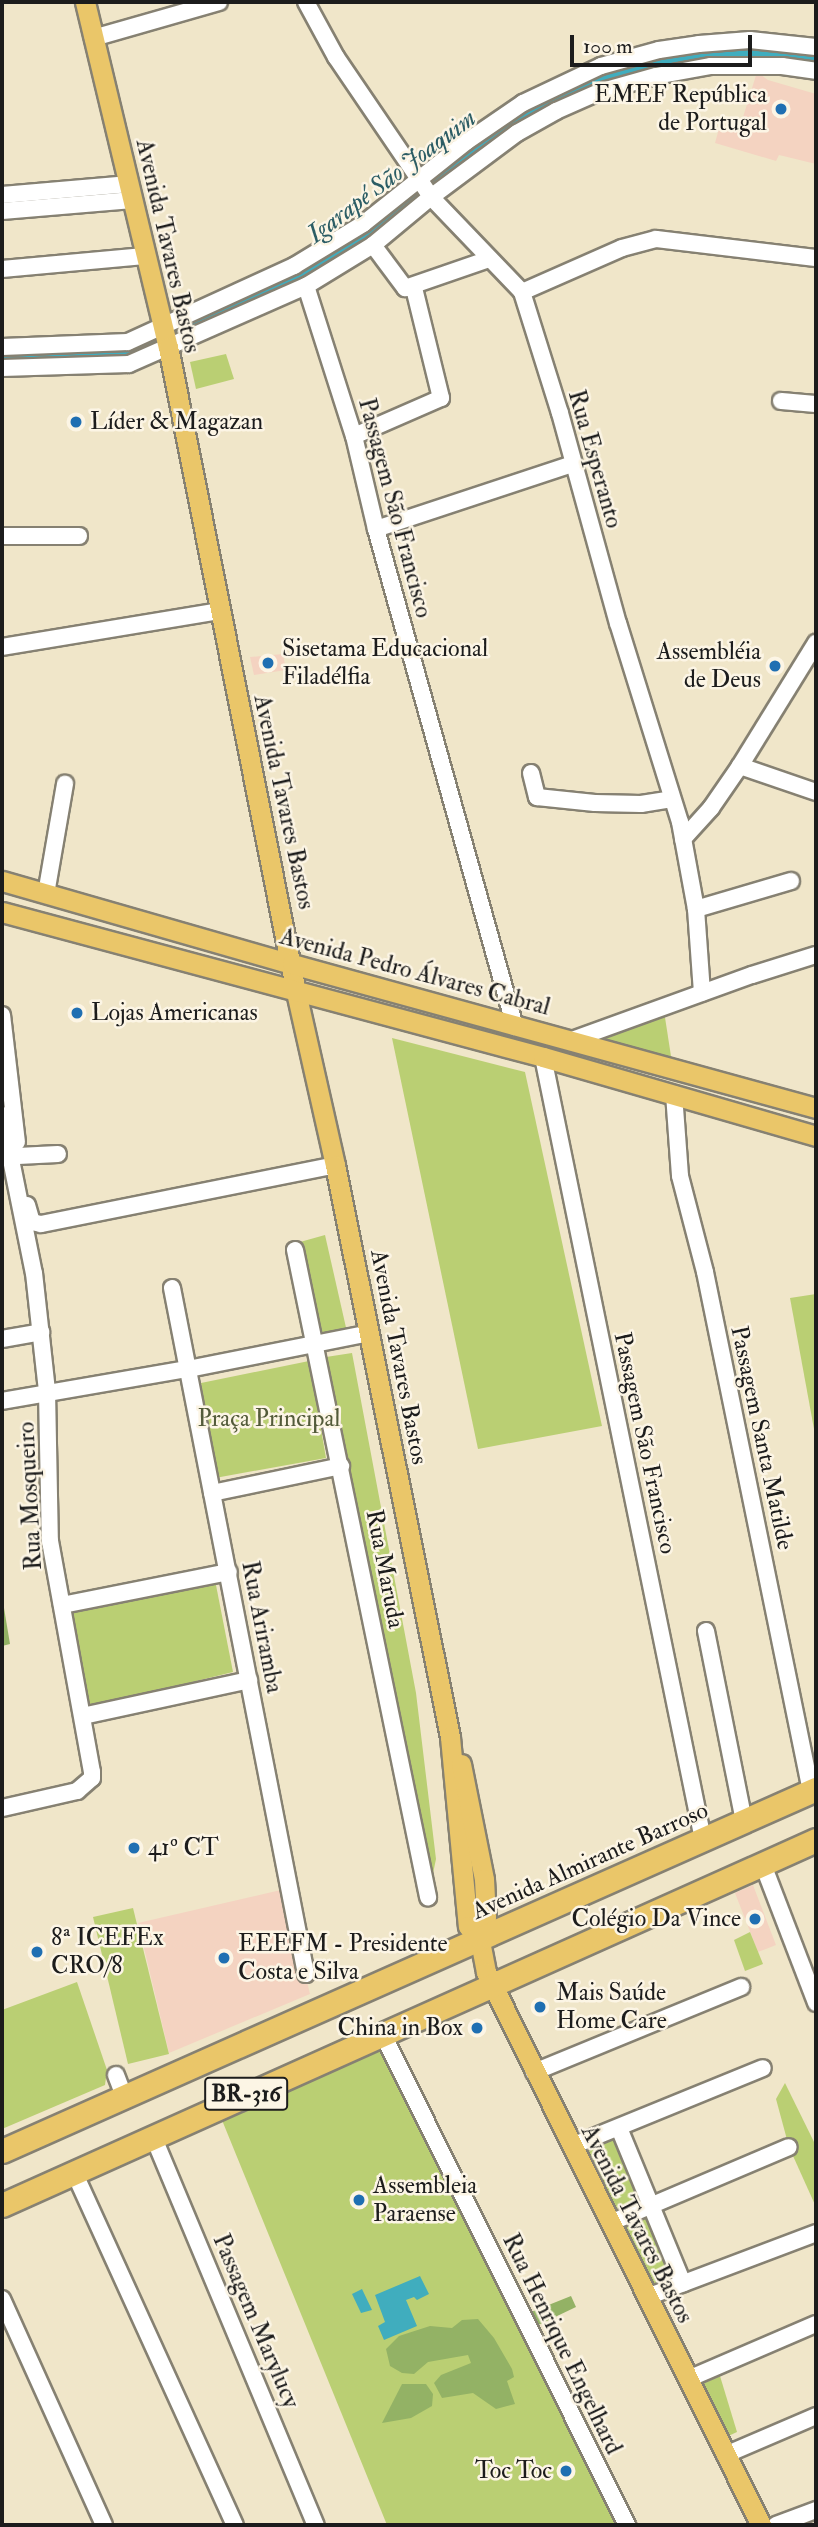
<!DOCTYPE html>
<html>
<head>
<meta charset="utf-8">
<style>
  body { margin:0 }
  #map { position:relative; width:818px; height:2527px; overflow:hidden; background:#f0e6c9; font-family:"IM FELL Double Pica",serif }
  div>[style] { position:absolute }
  .built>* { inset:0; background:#f4d3c1 }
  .green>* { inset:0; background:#bacf73 }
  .forest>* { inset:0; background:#93b265 }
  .water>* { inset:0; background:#40adbe }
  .roads { filter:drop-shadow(2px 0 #868172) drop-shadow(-2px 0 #868172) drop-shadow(0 2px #868172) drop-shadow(0 -2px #868172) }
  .minor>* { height:16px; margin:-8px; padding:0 8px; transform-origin:8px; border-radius:8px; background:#fff }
  .major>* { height:19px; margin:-9.5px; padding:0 9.5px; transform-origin:9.5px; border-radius:9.5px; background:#eac669 }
  .highway>* { height:23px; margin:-11.5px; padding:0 11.5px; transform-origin:11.5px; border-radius:11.5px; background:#eac669 }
  .dots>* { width:19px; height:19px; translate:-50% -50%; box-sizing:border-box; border:4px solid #fcf5e5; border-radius:50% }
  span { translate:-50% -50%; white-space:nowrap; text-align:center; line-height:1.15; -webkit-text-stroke:5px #fcf5e5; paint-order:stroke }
  .shield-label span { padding:2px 5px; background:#fcf5e5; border:2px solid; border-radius:5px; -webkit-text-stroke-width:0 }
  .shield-label { font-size:23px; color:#1c1c1c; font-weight:700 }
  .poi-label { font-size:24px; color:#1c1c1c }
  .right { translate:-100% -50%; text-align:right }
  .left { translate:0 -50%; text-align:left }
  .street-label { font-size:24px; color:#1c1c1c }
  .park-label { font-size:24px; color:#535b3a }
  .water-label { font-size:26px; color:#2c5d65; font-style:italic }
  .frame { position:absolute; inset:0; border:4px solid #1c1c1c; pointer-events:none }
  .scale { position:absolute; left:570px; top:35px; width:182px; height:32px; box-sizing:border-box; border:4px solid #1c1c1c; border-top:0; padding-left:9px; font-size:21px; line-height:24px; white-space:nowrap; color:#1c1c1c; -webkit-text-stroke:5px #fcf5e5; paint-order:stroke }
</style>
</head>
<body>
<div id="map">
  <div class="built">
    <i style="clip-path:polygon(757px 72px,768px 80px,816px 94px,816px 164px,779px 155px,776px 161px,715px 143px,720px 125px,739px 130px)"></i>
    <i style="clip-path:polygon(283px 654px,286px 670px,254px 675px,250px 657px)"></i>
    <i style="clip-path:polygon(753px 1885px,776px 1945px,758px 1952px,735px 1893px)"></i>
    <i style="clip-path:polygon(285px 1889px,310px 1994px,169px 2053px,138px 1923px)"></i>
  </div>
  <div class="green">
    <i style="clip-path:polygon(226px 354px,234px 379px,196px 389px,190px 362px)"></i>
    <i style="clip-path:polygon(664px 1011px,673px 1069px,572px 1040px)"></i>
    <i style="clip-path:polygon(392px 1038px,525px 1072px,602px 1426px,478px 1449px)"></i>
    <i style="clip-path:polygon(325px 1235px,347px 1332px,323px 1337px,300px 1242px)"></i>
    <i style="clip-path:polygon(816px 1294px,816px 1440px,790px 1298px)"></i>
    <i style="clip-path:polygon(352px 1353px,416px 1693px,436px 1859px,429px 1893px,349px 1464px,326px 1357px)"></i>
    <i style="clip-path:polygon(309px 1361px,326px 1458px,215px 1478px,201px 1383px)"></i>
    <i style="clip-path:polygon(215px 1580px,233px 1672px,86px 1708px,71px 1609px)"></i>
    <i style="clip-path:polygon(133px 1908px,169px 2054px,128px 2064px,93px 1917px)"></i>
    <i style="clip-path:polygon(750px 1932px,763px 1964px,745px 1971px,734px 1940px)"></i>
    <i style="clip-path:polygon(77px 1982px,107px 2070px,105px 2085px,2px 2129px,2px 2010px)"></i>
    <i style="clip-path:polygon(381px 2031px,626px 2525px,387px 2525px,215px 2103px)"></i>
    <i style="clip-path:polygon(785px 2083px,816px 2146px,816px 2207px,789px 2147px,776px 2099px)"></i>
    <i style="clip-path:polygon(617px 2135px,645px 2203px,613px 2216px,582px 2149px)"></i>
    <i style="clip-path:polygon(650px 2213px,677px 2281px,652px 2289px,622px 2225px)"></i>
    <i style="clip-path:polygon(720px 2376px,737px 2432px,724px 2438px,700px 2385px)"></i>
  </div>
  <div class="forest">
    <i style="clip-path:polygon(2px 1596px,10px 1644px,2px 1646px)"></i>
    <i style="clip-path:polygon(571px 2296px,576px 2307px,532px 2328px,526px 2314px)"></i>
    <i style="clip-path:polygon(478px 2319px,494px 2338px,512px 2369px,514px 2377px,507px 2381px,515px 2404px,496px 2409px,473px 2393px,442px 2398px,434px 2383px,441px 2375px,471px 2363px,468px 2355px,428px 2362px,414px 2374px,402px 2373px,390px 2366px,386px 2349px,399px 2336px,430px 2326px,452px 2328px,462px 2320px)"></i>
    <i style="clip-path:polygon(402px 2384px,426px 2384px,433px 2394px,432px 2406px,411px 2418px,382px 2423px)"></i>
  </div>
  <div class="water">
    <i style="clip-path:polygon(753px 47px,816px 51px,816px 64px,793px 61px,596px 87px,308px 282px,135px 355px,2px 361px,2px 350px,132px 346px,213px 313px,341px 249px,427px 180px,522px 110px,599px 75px,657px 57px)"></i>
    <i style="clip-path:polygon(420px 2276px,429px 2294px,417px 2300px,414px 2297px,406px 2300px,417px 2326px,384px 2340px,378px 2326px,385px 2322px,375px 2295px)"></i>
    <i style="clip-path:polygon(362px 2289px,372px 2310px,361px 2313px,352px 2294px)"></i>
  </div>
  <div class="roads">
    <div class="minor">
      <i style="left:306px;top:2px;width:63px;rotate:61.4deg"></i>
      <i style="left:336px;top:57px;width:169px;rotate:55.8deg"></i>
      <i style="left:431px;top:197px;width:132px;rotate:46.2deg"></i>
      <i style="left:522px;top:292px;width:127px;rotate:72.6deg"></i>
      <i style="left:560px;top:413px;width:218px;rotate:74.6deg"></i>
      <i style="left:618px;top:623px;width:208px;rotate:72.7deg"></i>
      <i style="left:680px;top:822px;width:88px;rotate:79.6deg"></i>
      <i style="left:696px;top:909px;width:84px;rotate:85.9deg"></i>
      <i style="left:93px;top:38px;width:131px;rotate:-15.9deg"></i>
      <i style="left:2px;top:195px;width:128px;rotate:-4.9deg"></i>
      <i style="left:2px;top:211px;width:131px;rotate:-4.8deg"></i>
      <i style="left:373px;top:245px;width:54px;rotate:53.3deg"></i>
      <i style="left:405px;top:288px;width:89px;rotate:-19deg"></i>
      <i style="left:2px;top:269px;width:143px;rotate:-5.2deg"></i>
      <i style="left:306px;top:286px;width:157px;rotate:72.3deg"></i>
      <i style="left:354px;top:436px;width:96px;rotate:76.7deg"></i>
      <i style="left:376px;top:529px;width:517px;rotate:74.4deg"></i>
      <i style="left:522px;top:292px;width:109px;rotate:-23.7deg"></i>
      <i style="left:622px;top:248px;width:35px;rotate:-15deg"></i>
      <i style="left:656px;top:239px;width:161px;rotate:6.8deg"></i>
      <i style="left:2px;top:347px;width:126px;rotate:-2.3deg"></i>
      <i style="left:128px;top:342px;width:183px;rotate:-24.6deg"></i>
      <i style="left:294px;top:266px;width:81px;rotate:-31.3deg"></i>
      <i style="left:363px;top:224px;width:132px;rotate:-38.5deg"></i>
      <i style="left:466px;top:142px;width:69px;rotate:-34.4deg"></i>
      <i style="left:523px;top:103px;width:86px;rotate:-25.4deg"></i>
      <i style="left:601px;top:66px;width:60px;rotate:-15.4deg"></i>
      <i style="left:659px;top:50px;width:40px;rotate:-8.5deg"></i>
      <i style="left:699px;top:44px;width:51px;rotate:-4.5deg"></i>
      <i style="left:750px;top:40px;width:66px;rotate:6.1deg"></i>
      <i style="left:2px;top:368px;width:127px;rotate:-1.8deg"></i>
      <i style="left:129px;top:364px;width:193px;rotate:-23.8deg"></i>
      <i style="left:306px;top:286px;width:79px;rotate:-31.5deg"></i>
      <i style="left:373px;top:245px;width:75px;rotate:-39.6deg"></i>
      <i style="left:431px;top:197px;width:107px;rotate:-36.7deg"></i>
      <i style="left:517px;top:133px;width:45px;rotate:-29.4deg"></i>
      <i style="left:556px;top:111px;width:47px;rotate:-23.8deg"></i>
      <i style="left:599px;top:92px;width:59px;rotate:-15.7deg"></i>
      <i style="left:656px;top:76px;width:56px;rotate:-10.3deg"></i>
      <i style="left:711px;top:66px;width:71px"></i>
      <i style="left:782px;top:66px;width:34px;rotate:8deg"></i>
      <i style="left:781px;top:401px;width:35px;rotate:5deg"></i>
      <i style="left:354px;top:436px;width:95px;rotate:-23.6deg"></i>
      <i style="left:441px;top:398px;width:113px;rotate:-103.8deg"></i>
      <i style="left:376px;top:529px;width:207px;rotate:-18.3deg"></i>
      <i style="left:2px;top:536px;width:77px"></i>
      <i style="left:2px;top:647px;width:221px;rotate:-9.4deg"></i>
      <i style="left:740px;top:766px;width:80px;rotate:18.9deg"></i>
      <i style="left:531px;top:773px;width:25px;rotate:76deg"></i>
      <i style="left:537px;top:797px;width:58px;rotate:5.9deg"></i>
      <i style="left:595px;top:803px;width:46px;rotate:1.2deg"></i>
      <i style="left:641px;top:804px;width:31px;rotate:-9deg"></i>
      <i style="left:683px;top:839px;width:42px;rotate:-47.9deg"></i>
      <i style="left:711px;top:808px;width:51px;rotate:-55.4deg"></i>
      <i style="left:740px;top:766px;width:145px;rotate:-58.3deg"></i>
      <i style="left:46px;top:894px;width:112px;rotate:-80.2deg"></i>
      <i style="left:696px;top:909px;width:99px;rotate:-16.4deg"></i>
      <i style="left:2px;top:1015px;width:128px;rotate:83.3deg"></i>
      <i style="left:572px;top:1040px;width:191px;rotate:-19.9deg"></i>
      <i style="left:752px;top:975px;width:67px;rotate:-17.4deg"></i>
      <i style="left:543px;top:1057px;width:798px;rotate:78.44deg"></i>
      <i style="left:674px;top:1094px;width:82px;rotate:85.8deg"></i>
      <i style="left:680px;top:1176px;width:99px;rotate:75.4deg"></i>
      <i style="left:705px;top:1272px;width:530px;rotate:78.46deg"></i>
      <i style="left:2px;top:1115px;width:161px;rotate:78.6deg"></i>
      <i style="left:34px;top:1273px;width:119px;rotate:83.7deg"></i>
      <i style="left:47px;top:1391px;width:150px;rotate:88.9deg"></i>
      <i style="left:50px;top:1541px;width:235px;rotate:79.7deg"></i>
      <i style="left:92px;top:1772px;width:6px;rotate:90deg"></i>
      <i style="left:92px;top:1778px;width:20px;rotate:139deg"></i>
      <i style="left:77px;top:1791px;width:77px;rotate:167.2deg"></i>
      <i style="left:18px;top:1156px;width:40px;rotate:-2.9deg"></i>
      <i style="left:27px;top:1205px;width:18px;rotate:74deg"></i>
      <i style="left:32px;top:1222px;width:9px;rotate:13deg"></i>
      <i style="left:41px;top:1224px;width:300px;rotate:-11.3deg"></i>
      <i style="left:295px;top:1250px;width:661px;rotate:78.38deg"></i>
      <i style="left:172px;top:1288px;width:699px;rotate:78.95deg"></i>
      <i style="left:2px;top:1339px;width:40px;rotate:-10deg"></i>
      <i style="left:2px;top:1401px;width:189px;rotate:-9.8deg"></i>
      <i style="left:188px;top:1369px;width:185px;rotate:-11.2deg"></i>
      <i style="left:212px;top:1493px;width:132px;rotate:-11.8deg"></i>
      <i style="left:62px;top:1605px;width:170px;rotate:-11.2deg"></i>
      <i style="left:706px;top:1631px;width:194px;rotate:78.7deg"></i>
      <i style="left:83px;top:1716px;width:170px;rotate:-12.2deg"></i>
      <i style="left:762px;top:1862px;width:151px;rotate:69deg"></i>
      <i style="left:382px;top:2033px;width:550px;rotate:63.53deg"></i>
      <i style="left:534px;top:2072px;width:224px;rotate:-22.3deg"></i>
      <i style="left:116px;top:2075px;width:25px;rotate:69deg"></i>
      <i style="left:619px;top:2128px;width:168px;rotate:67.6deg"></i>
      <i style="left:153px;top:2136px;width:422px;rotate:67.3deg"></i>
      <i style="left:572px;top:2146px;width:206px;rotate:-22.2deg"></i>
      <i style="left:74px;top:2172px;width:388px;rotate:65.5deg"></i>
      <i style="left:610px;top:2223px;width:194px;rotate:-23deg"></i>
      <i style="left:647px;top:2297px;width:181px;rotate:-20.7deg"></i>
      <i style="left:2px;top:2299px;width:248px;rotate:65.7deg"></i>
      <i style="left:688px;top:2379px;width:139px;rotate:-23.3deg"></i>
      <i style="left:725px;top:2455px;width:99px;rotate:-23.2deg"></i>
      <i style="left:776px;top:2525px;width:43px;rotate:-20.6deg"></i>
    </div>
    <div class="major">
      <i style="left:85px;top:2px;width:355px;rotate:76.5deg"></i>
      <i style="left:168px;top:347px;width:658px;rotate:78.78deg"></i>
      <i style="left:296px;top:992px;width:177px;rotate:77.3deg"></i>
      <i style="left:335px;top:1165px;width:583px;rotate:78.63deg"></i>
      <i style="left:450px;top:1737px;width:190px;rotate:84.6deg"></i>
      <i style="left:468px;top:1926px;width:19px;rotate:51deg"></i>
      <i style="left:2px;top:881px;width:302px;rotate:16deg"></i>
      <i style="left:292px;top:964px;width:543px;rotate:15.37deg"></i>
      <i style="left:2px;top:912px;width:560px;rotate:15deg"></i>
      <i style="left:543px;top:1057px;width:284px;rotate:16.1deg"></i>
      <i style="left:461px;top:1764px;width:117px;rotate:78.7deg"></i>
      <i style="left:484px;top:1879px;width:38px;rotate:87deg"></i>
      <i style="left:486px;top:1917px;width:25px;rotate:104deg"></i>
      <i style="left:480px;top:1941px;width:32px;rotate:79deg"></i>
      <i style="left:486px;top:1972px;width:618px;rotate:63.56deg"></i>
    </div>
    <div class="highway">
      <i style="left:2px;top:2151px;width:891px;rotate:-23.98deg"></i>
      <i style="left:2px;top:2205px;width:892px;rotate:-24.15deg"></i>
    </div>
  </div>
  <div class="dots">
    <i style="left:781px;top:109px;background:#1f6fb2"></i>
    <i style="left:76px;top:422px;background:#1f6fb2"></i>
    <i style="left:268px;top:663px;background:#1f6fb2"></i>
    <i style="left:775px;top:666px;background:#1f6fb2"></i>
    <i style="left:77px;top:1013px;background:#1f6fb2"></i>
    <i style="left:134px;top:1848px;background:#1f6fb2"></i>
    <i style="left:755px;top:1919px;background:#1f6fb2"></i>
    <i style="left:37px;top:1952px;background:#1f6fb2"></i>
    <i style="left:224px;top:1958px;background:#1f6fb2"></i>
    <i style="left:540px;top:2007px;background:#1f6fb2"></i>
    <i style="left:477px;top:2028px;background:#1f6fb2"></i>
    <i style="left:359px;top:2200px;background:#1f6fb2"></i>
    <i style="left:566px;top:2471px;background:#1f6fb2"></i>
  </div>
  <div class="shield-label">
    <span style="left:246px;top:2094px">BR-316</span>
  </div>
  <div class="poi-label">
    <span class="right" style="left:767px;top:109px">EMEF República<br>de Portugal</span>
    <span class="left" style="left:90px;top:422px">Líder &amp; Magazan</span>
    <span class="left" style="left:282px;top:663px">Sisetama Educacional<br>Filadélfia</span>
    <span class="right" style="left:761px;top:666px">Assembléia<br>de Deus</span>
    <span class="left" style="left:91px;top:1013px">Lojas Americanas</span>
    <span class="left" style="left:148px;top:1848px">41º CT</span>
    <span class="right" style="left:741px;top:1919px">Colégio Da Vince</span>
    <span class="left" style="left:51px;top:1952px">8ª ICEFEx<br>CRO/8</span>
    <span class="left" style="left:238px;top:1958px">EEEFM - Presidente<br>Costa e Silva</span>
    <span class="left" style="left:556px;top:2007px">Mais Saúde<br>Home Care</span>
    <span class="right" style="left:463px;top:2028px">China in Box</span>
    <span class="left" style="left:373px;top:2200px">Assembleia<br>Paraense</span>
    <span class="right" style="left:552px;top:2471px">Toc Toc</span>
  </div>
  <div class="street-label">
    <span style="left:168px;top:246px;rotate:77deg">Avenida Tavares Bastos</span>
    <span style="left:595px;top:459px;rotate:74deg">Rua Esperanto</span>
    <span style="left:395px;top:508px;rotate:75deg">Passagem São Francisco</span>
    <span style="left:284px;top:802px;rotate:78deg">Avenida Tavares Bastos</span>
    <span style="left:415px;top:972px;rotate:15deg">Avenida Pedro Álvares Cabral</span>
    <span style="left:399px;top:1357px;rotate:79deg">Avenida Tavares Bastos</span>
    <span style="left:762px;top:1438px;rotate:78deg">Passagem Santa Matilde</span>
    <span style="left:645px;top:1443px;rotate:78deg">Passagem São Francisco</span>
    <span style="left:30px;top:1496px;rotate:-93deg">Rua Mosqueiro</span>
    <span style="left:385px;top:1569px;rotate:79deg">Rua Maruda</span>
    <span style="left:262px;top:1627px;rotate:79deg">Rua Ariramba</span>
    <span style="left:590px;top:1861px;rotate:-24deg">Avenida Almirante Barroso</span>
    <span style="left:637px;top:2224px;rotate:63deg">Avenida Tavares Bastos</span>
    <span style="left:256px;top:2321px;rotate:67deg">Passagem Marylucy</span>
    <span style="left:562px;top:2344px;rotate:64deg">Rua Henrique Engelhard</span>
  </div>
  <div class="park-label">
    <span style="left:269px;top:1419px">Praça Principal</span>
  </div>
  <div class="water-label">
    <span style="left:392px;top:177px;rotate:-37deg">Igarapé São Joaquim</span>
  </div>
  <div class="frame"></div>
  <div class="scale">100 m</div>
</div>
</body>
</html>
